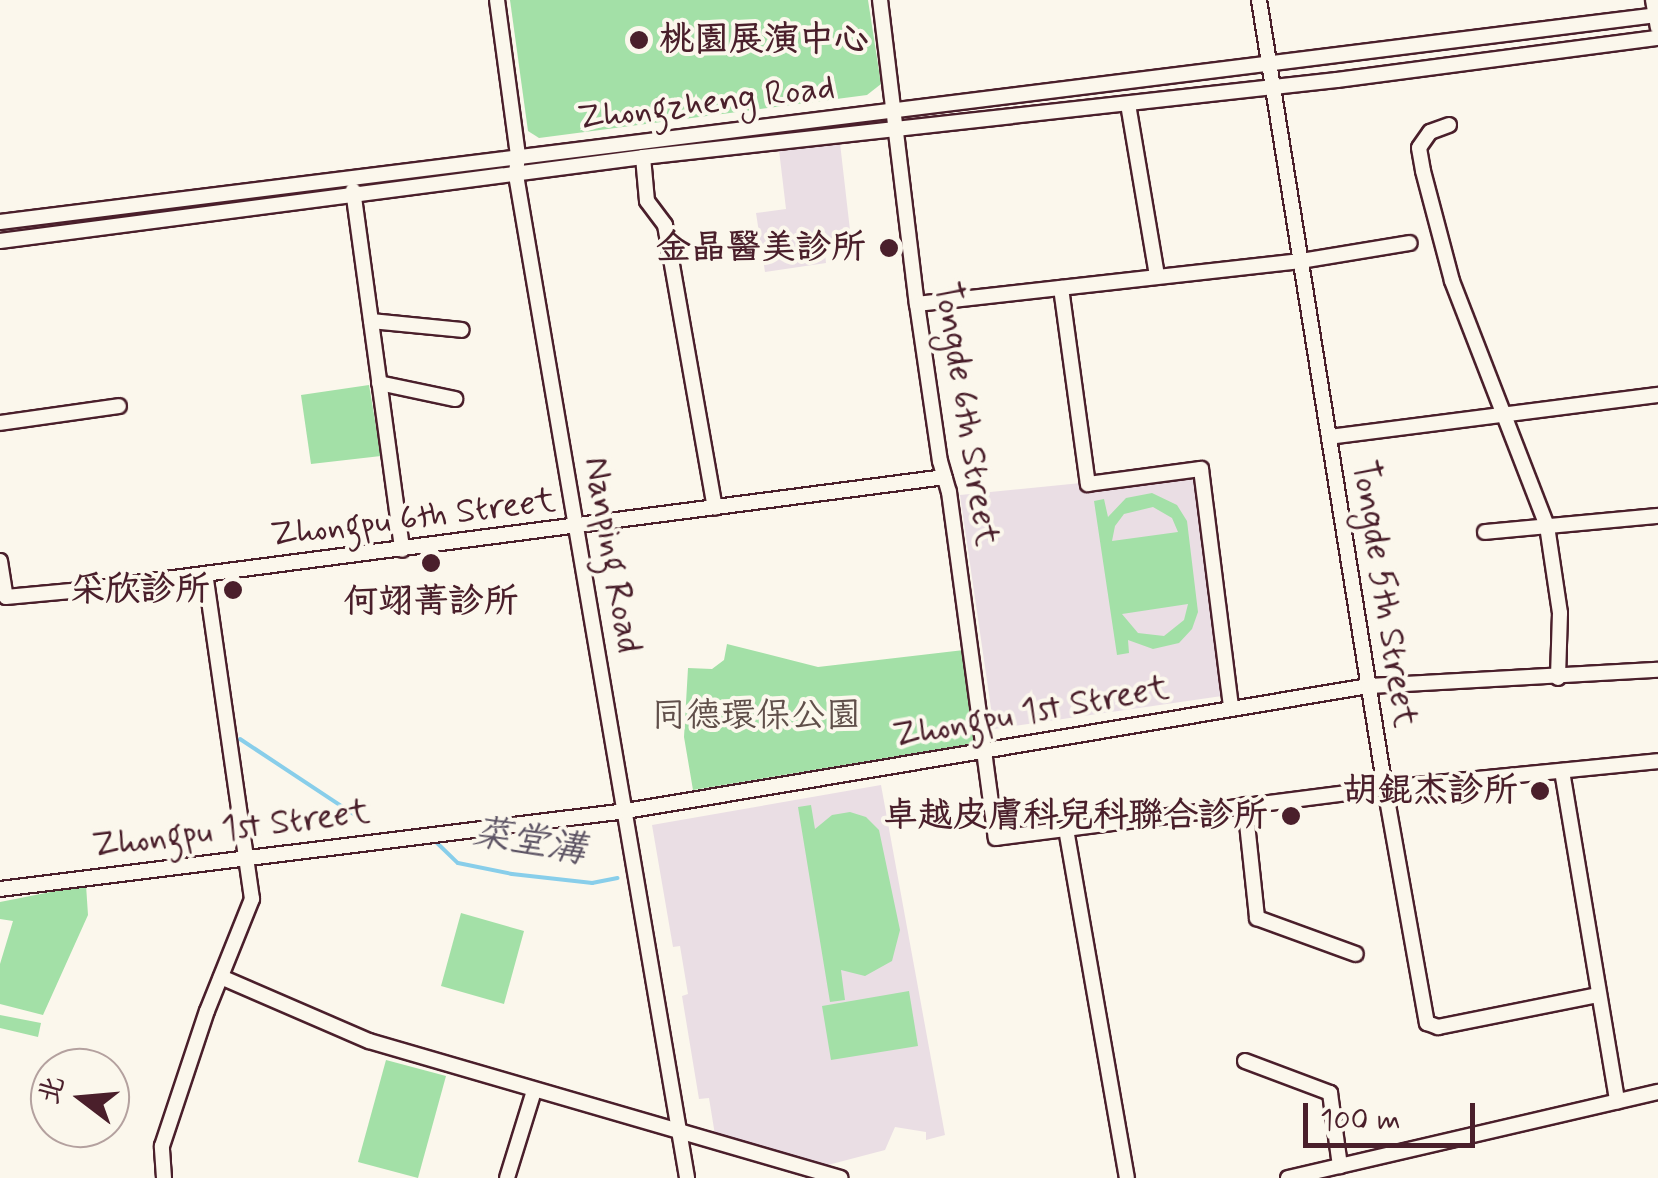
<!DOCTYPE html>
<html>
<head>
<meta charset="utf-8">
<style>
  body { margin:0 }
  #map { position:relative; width:1658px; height:1178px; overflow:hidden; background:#fbf7ec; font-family:Mynerve,"LXGW WenKai TC",sans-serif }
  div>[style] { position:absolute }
  .built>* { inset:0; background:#eadee4 }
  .green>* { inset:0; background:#a3e0a7 }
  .stream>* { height:4px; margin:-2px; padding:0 2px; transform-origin:2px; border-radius:2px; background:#88ceea }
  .roads { filter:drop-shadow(2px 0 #4a1f2b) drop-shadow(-2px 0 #4a1f2b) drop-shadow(0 2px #4a1f2b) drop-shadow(0 -2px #4a1f2b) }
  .minor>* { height:14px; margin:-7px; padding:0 7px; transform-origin:7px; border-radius:7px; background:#fbf7ec }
  .dots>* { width:28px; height:28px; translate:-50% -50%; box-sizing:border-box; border:5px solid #fbf7ec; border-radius:50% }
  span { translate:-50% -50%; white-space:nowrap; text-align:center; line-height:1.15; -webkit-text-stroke:8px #fbf7ec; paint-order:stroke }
  .poi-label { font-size:35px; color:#4a1f2b; font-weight:700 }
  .left { translate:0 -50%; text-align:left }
  .right { translate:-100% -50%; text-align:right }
  .street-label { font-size:35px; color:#4a1f2b }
  .park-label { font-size:35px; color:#604f4a }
  .water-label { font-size:38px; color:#5d5464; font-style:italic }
  .north { position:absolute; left:30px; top:1048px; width:100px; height:100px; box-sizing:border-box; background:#fbf7ec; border:2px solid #b4a19f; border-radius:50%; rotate:286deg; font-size:28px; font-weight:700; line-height:40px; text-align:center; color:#4a1f2b }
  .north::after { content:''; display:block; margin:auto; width:35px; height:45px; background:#4a1f2b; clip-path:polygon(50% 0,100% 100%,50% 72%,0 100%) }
  .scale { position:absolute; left:1303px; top:1103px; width:172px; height:45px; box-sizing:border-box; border:5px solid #4a1f2b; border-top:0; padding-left:12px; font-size:30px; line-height:35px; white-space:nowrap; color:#4a1f2b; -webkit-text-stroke:8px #fbf7ec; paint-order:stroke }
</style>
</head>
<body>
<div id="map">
  <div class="built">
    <i style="clip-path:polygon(840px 143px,851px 239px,824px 243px,826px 263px,765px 272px,756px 213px,786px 209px,779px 150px)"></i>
    <i style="clip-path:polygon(1195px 479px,1222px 696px,994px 729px,960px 495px,1081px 483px,1083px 493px)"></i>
    <i style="clip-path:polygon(881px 785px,945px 1135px,926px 1140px,926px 1132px,895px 1127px,885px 1150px,824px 1166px,715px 1135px,709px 1098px,699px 1099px,682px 996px,688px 994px,680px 946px,673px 947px,652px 825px)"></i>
  </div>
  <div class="green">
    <i style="clip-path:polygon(510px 0,868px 0,881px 84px,867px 95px,539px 138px,528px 131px)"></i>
    <i style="clip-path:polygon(369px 385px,381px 456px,311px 464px,301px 395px)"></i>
    <i style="clip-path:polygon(evenodd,1152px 493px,1177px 505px,1187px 521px,1198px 612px,1192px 629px,1179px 643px,1153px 649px,1128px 640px,1129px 653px,1117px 655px,1094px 501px,1104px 499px,1108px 517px,1126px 498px,1152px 493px,1153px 507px,1172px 518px,1178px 532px,1112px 541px,1115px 526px,1124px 514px,1153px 507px,1152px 493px,1188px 604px,1184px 620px,1164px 636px,1138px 633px,1122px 614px,1188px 604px)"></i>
    <i style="clip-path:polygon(727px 644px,818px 667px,964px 650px,976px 743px,693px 790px,684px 737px,688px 668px,712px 669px,724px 660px)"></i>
    <i style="clip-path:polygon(811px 805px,815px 829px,832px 815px,850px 812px,866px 817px,879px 830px,900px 930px,892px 961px,865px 976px,841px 970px,845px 1000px,830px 1002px,798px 807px)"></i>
    <i style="clip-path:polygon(86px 885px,88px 915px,43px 1015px,0 1004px,0 964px,13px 921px,0 919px,0 902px)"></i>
    <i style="clip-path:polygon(461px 913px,524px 931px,504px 1004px,441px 986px)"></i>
    <i style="clip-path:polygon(909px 991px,918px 1046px,831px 1060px,822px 1006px)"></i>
    <i style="clip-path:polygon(0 1015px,41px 1023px,38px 1037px,0 1028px)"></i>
    <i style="clip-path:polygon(386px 1060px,446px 1076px,418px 1178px,358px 1162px)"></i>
  </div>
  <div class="stream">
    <i style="left:240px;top:739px;width:138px;rotate:33.5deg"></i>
    <i style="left:436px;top:842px;width:30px;rotate:44deg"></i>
    <i style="left:458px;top:863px;width:55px;rotate:11.5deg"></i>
    <i style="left:512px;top:874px;width:81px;rotate:6.4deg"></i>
    <i style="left:592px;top:883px;width:26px;rotate:-11deg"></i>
  </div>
  <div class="roads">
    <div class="minor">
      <i style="left:497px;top:0;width:156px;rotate:82.3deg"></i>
      <i style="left:518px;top:155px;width:20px;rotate:96deg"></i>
      <i style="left:516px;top:175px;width:1017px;rotate:80.32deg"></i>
      <i style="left:880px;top:0;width:306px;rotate:83.1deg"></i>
      <i style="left:917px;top:304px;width:159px;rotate:81.7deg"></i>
      <i style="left:940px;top:461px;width:32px;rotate:74deg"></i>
      <i style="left:949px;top:492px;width:349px;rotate:82.3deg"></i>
      <i style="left:996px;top:838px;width:392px;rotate:-7.3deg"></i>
      <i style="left:1385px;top:788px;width:274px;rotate:-5.6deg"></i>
      <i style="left:1259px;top:0;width:798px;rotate:80.92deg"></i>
      <i style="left:1385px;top:788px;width:239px;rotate:79.9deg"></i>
      <i style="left:1427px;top:1023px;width:12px;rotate:20deg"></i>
      <i style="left:1438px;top:1027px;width:163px;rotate:-11.3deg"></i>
      <i style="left:1653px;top:0;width:28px;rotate:80deg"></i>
      <i style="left:1128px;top:104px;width:173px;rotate:80.4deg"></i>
      <i style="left:1449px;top:125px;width:20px;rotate:160deg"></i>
      <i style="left:1430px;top:132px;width:19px;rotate:125deg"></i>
      <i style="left:1419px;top:148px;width:23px;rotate:80deg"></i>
      <i style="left:1423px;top:171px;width:114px;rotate:75.2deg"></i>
      <i style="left:1452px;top:281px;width:263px;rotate:68.8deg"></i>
      <i style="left:1547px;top:526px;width:88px;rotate:81.5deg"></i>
      <i style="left:1560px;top:613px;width:65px;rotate:91.8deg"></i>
      <i style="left:643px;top:157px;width:44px;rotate:84.8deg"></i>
      <i style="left:647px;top:201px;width:30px;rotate:53deg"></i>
      <i style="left:665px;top:225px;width:287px;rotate:80deg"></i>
      <i style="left:353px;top:190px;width:363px;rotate:82.2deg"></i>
      <i style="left:0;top:222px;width:1671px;rotate:-7.12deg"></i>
      <i style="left:0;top:241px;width:648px;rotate:-7.44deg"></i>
      <i style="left:643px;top:157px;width:698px;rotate:-6.33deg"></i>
      <i style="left:1337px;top:80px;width:324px;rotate:-7.5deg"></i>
      <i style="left:1061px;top:288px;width:198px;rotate:82.2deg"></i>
      <i style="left:1088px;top:484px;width:114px;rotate:-7.6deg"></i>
      <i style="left:1201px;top:469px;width:240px;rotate:82.8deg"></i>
      <i style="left:917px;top:304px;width:386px;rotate:-6.4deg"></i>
      <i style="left:1301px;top:261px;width:110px;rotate:-9.4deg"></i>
      <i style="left:371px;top:321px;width:91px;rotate:5.6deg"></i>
      <i style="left:379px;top:383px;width:78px;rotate:11.9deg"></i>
      <i style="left:0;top:423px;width:120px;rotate:-8.1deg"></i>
      <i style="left:1329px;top:437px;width:332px;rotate:-7.3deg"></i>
      <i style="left:1485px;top:532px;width:174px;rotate:-5.3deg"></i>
      <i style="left:0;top:561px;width:36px;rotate:81deg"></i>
      <i style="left:6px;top:597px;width:76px;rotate:-5.3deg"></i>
      <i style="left:82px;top:590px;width:870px;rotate:-7.46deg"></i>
      <i style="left:1562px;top:771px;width:335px;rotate:80.5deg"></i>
      <i style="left:1245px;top:805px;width:114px;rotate:83.9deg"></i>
      <i style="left:1257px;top:918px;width:105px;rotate:20deg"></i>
      <i style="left:1066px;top:829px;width:354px;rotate:80.1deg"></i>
      <i style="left:0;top:889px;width:631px;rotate:-7.1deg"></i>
      <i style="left:626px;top:811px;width:752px;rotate:-9.56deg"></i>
      <i style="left:1368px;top:686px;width:290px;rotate:-3.2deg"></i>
      <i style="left:221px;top:977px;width:161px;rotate:23.4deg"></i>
      <i style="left:369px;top:1041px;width:491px;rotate:16.2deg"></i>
      <i style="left:1245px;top:1061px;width:91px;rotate:20.6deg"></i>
      <i style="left:1330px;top:1093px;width:74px;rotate:82.2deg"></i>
      <i style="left:164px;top:1178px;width:32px;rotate:-94deg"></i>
      <i style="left:162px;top:1146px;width:142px;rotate:-71.6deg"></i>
      <i style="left:207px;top:1011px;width:121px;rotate:-68.1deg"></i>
      <i style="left:252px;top:899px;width:328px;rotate:-98.2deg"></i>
      <i style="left:507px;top:1178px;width:91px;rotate:-72.8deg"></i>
      <i style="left:1288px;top:1178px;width:380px;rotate:-13.1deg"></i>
    </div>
  </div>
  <div class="dots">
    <i style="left:639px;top:40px;background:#4a1f2b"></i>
    <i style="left:889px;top:248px;background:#4a1f2b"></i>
    <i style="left:431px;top:563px;background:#4a1f2b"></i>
    <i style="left:233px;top:590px;background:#4a1f2b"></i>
    <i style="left:1540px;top:791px;background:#4a1f2b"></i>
    <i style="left:1291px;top:816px;background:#4a1f2b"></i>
  </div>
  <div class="poi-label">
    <span class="left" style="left:659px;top:40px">桃園展演中心</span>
    <span class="right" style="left:866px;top:248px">金晶醫美診所</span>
    <span class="right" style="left:210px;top:590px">采欣診所</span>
    <span style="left:431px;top:602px">何翊菁診所</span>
    <span class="right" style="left:1518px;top:791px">胡錕杰診所</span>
    <span class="right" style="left:1268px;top:816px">卓越皮膚科兒科聯合診所</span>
  </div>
  <div class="street-label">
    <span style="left:706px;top:103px;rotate:-7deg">Zhongzheng Road</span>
    <span style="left:966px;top:414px;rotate:81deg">Tongde 6th Street</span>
    <span style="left:413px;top:518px;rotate:-7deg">Zhongpu 6th Street</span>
    <span style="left:612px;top:555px;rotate:80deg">Nanping Road</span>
    <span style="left:1384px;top:594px;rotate:81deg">Tongde 5th Street</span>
    <span style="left:1031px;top:712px;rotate:-10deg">Zhongpu 1st Street</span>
    <span style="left:231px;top:829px;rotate:-7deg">Zhongpu 1st Street</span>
  </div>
  <div class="park-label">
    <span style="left:756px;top:716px">同德環保公園</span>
  </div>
  <div class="water-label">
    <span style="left:529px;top:842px;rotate:10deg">菜堂溝</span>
  </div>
  <div class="north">北</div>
  <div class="scale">100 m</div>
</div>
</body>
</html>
